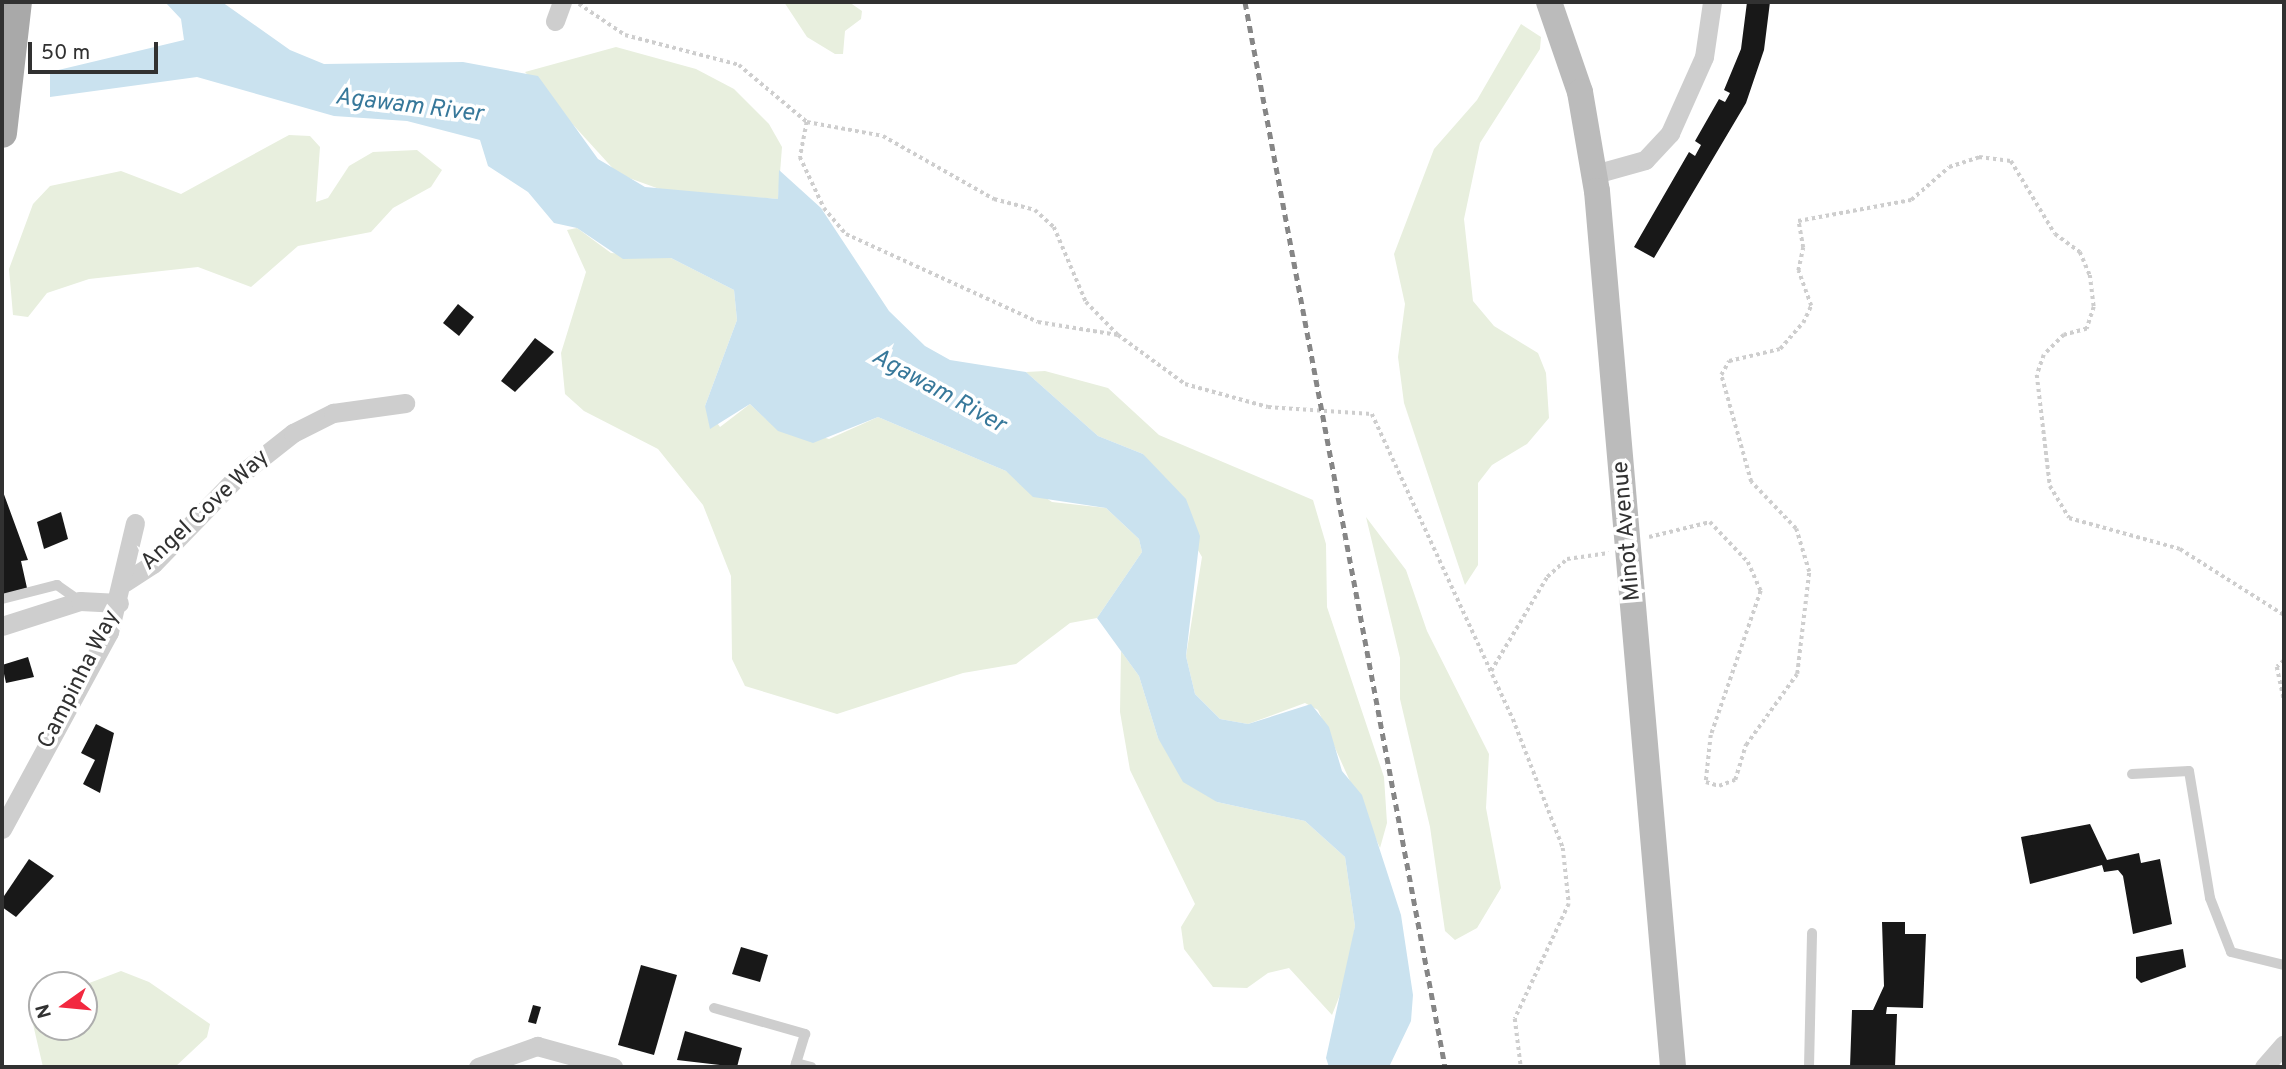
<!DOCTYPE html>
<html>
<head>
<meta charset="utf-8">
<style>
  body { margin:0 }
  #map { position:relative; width:2286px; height:1069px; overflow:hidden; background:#fff; font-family:Overpass,sans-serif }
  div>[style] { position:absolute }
  .green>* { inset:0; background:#e8efde }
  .water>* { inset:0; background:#cae2ef }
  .building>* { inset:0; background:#181818 }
  .path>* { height:3.5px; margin-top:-1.75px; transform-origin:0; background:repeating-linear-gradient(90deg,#cecece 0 3.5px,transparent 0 7px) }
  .lane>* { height:10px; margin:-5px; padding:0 5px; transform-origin:5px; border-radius:5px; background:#cecece }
  .street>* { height:19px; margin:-9.5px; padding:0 9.5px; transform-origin:9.5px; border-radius:9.5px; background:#cecece }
  .secondary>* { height:26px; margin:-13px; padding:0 13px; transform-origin:13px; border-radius:13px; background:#bbb }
  .primary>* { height:30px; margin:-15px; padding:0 15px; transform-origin:15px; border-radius:15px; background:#a9a9a9 }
  .rail>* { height:5px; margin-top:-2.5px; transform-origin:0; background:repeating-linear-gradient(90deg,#868686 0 7px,transparent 0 12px) }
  span { translate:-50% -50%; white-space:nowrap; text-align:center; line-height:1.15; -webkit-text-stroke:7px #fff; paint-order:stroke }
  .street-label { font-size:23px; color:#313131 }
  .water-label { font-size:24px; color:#37789a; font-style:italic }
  .frame { position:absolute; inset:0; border:4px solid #313131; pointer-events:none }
  .north { position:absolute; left:28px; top:971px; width:70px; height:70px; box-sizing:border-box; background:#fff; border:2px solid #adadad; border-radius:50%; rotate:255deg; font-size:19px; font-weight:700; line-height:28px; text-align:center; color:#313131 }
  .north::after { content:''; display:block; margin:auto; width:24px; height:32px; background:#f2283f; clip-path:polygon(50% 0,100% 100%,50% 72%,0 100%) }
  .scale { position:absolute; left:28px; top:42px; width:130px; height:32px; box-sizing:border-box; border:4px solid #313131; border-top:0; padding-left:9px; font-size:21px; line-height:24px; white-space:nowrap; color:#313131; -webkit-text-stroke:5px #fff; paint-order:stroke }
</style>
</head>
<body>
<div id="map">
  <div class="green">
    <i style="clip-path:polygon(784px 2px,849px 2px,862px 11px,861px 19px,845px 31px,843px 54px,835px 54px,807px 37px)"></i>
    <i style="clip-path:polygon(1521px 24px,1541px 37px,1540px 49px,1480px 143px,1464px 219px,1473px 301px,1494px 326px,1538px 353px,1546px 373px,1549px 418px,1527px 444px,1492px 465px,1478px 483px,1478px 565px,1465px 585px,1404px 403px,1398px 357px,1405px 304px,1394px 254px,1434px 149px,1477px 100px)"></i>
    <i style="clip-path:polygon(616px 47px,696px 69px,734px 89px,769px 124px,782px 147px,778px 199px,665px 191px,618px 174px,525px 72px)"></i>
    <i style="clip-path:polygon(289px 135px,310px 136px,320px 147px,316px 202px,328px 198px,349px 166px,373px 152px,417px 150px,442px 170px,431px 187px,393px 208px,371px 232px,298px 246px,251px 287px,198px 267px,89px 279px,47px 293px,28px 317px,13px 315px,9px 269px,33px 204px,50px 186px,121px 171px,181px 194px)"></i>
    <i style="clip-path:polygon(577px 228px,611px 253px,671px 258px,734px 290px,737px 320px,705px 406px,720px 427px,750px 404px,766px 419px,829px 439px,878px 417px,1006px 471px,1052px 502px,1106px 508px,1139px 539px,1142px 552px,1097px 618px,1070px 623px,1016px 664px,963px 673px,837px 714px,745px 686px,732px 659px,731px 576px,703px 505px,658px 449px,584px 411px,565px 394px,561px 353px,586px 272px,567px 230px)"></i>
    <i style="clip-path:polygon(1045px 371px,1108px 388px,1159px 435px,1313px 500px,1326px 544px,1327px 607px,1384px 777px,1387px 823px,1380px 848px,1318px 710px,1305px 703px,1248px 724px,1220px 719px,1195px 694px,1186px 656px,1202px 557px,1143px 454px,1098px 436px,1026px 372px)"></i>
    <i style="clip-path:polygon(1366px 517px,1406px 570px,1427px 631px,1489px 754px,1486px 808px,1501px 888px,1477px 928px,1455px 940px,1445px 931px,1430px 827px,1400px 699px,1400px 658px)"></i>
    <i style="clip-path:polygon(1121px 651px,1139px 676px,1158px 738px,1217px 802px,1305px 821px,1345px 857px,1355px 926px,1347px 977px,1332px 1015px,1289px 968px,1268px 973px,1247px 988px,1213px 987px,1184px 949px,1181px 927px,1195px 904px,1130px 770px,1120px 712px)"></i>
    <i style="clip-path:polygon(121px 971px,149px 982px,210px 1024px,207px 1037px,175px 1067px,43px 1067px,29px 1007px,39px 992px,42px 1027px,84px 1027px,84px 985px)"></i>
  </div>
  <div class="water">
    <i style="clip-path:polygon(165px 2px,222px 2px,290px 50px,324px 64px,463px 62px,538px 76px,598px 159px,645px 187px,778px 199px,779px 170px,821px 208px,889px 311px,925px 346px,950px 360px,1026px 372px,1098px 436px,1143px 454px,1186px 499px,1200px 536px,1186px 656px,1195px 694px,1220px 719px,1248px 724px,1311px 704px,1329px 727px,1342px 771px,1362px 795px,1401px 915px,1413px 995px,1411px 1021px,1389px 1067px,1329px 1067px,1326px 1058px,1355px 926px,1345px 857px,1305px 821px,1217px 802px,1183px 782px,1158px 738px,1139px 676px,1097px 618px,1142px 552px,1139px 539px,1106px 508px,1033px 497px,1006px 471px,878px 417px,813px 443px,778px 431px,750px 404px,710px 429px,705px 406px,737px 320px,734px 290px,671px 258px,623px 259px,577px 228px,554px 223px,528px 192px,488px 166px,480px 140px,407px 121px,334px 116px,197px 77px,50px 97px,50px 72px,184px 40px,181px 19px)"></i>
  </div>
  <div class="building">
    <i style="clip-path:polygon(1747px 2px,1770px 2px,1764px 50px,1746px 103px,1654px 258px,1634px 247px,1689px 152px,1695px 156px,1701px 145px,1695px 141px,1719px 99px,1725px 102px,1730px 93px,1724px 90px,1741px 49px)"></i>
    <i style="clip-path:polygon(458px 304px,474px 317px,459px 336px,443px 323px)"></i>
    <i style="clip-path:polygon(535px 338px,554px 352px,515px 392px,501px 381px)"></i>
    <i style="clip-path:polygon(2px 489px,28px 560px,21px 561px,27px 588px,2px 595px)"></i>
    <i style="clip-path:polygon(61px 512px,68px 539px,44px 549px,37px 522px)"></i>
    <i style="clip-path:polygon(28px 657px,34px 677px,6px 683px,2px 665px)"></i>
    <i style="clip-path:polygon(96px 724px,114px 733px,100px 793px,83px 784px,95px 760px,81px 753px)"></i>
    <i style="clip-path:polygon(2090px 824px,2107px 860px,2139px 853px,2141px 863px,2160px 859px,2172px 924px,2133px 934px,2123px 876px,2118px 870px,2104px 872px,2102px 865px,2030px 884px,2021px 837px)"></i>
    <i style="clip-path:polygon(29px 859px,54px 876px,16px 917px,2px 907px,2px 899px)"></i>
    <i style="clip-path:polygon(1882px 922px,1905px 922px,1905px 934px,1926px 934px,1923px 1008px,1887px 1007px,1886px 1014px,1897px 1014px,1895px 1067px,1850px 1067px,1852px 1010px,1873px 1010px,1884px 986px)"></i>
    <i style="clip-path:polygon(741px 947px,768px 955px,760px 982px,732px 974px)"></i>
    <i style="clip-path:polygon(2183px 949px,2186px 967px,2141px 983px,2136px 978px,2136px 957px)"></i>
    <i style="clip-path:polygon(641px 965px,677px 975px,654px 1055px,618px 1045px)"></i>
    <i style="clip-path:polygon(533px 1005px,541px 1007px,536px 1024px,528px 1022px)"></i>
    <i style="clip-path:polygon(685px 1031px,742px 1048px,737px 1067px,677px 1060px)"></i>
  </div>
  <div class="path">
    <i style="left:579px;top:4px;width:55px;rotate:34deg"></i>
    <i style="left:625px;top:35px;width:118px;rotate:14.7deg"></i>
    <i style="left:739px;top:65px;width:89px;rotate:40deg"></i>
    <i style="left:807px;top:122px;width:77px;rotate:10.4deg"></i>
    <i style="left:883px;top:136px;width:128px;rotate:29.6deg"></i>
    <i style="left:994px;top:199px;width:42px;rotate:15deg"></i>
    <i style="left:1035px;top:210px;width:25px;rotate:42deg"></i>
    <i style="left:1054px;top:227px;width:82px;rotate:66.9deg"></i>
    <i style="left:1086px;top:302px;width:46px;rotate:45.9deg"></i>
    <i style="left:1118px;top:335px;width:83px;rotate:36.2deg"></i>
    <i style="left:1185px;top:384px;width:86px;rotate:15.5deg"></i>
    <i style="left:1268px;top:407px;width:104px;rotate:3.9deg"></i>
    <i style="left:1372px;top:414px;width:336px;rotate:65.2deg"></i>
    <i style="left:1513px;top:719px;width:138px;rotate:68.8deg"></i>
    <i style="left:1563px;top:848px;width:56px;rotate:83.9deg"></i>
    <i style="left:1569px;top:904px;width:127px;rotate:115.2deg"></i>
    <i style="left:1515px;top:1019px;width:48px;rotate:82.9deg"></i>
    <i style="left:807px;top:122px;width:36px;rotate:101deg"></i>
    <i style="left:800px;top:157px;width:56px;rotate:64.8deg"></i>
    <i style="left:824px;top:208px;width:34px;rotate:50deg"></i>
    <i style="left:846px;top:234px;width:211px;rotate:24.6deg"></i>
    <i style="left:1038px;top:322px;width:81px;rotate:9.2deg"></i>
    <i style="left:1649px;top:537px;width:63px;rotate:-13.8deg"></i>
    <i style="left:1710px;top:522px;width:55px;rotate:46.5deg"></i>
    <i style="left:1748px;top:562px;width:32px;rotate:66deg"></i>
    <i style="left:1761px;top:591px;width:152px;rotate:109.1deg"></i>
    <i style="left:1711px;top:735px;width:47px;rotate:96.1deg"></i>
    <i style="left:1706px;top:782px;width:14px;rotate:17deg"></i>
    <i style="left:1719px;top:786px;width:17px;rotate:-21deg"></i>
    <i style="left:1735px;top:780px;width:37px;rotate:-73deg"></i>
    <i style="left:1746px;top:745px;width:87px;rotate:-54.3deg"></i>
    <i style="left:1797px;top:674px;width:103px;rotate:-83.3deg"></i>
    <i style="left:1809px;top:572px;width:45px;rotate:-106.8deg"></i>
    <i style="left:1796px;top:529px;width:65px;rotate:-133.8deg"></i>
    <i style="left:1751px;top:482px;width:111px;rotate:-105.7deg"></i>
    <i style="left:1721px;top:375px;width:16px;rotate:-60deg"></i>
    <i style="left:1729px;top:361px;width:52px;rotate:-13.2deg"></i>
    <i style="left:1780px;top:349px;width:35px;rotate:-49deg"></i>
    <i style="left:1803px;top:323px;width:19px;rotate:-65deg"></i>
    <i style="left:1811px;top:306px;width:37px;rotate:-110deg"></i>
    <i style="left:1798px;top:271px;width:24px;rotate:-78deg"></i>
    <i style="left:1803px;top:248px;width:27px;rotate:-100deg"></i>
    <i style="left:1798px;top:221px;width:115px;rotate:-10.5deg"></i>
    <i style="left:1911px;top:200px;width:50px;rotate:-41deg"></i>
    <i style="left:1949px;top:167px;width:32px;rotate:-18deg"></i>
    <i style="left:1979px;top:157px;width:32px;rotate:7deg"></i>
    <i style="left:2011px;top:161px;width:85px;rotate:58.9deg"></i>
    <i style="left:2055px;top:234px;width:31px;rotate:36deg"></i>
    <i style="left:2080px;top:252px;width:25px;rotate:67deg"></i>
    <i style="left:2090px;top:275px;width:32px;rotate:83deg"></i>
    <i style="left:2094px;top:307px;width:23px;rotate:108deg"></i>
    <i style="left:2087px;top:329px;width:24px;rotate:165deg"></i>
    <i style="left:2064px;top:335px;width:28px;rotate:135deg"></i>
    <i style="left:2044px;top:355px;width:21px;rotate:109deg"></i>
    <i style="left:2037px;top:375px;width:112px;rotate:83.3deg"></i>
    <i style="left:2050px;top:486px;width:37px;rotate:59deg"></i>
    <i style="left:2069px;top:518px;width:115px;rotate:15.6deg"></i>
    <i style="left:2180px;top:549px;width:123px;rotate:32.4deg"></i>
    <i style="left:2284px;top:661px;width:9px;rotate:139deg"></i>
    <i style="left:2277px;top:667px;width:35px;rotate:78deg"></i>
    <i style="left:1491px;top:671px;width:109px;rotate:-59.2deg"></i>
    <i style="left:1547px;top:577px;width:27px;rotate:-42deg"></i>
    <i style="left:1567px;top:559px;width:42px;rotate:-8.1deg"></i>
    <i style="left:1572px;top:1067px;width:65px"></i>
  </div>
  <div class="lane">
    <i style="left:2px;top:599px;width:57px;rotate:-14.3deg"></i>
    <i style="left:57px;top:585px;width:28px;rotate:35deg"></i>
    <i style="left:2132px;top:774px;width:57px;rotate:-3deg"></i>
    <i style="left:2189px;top:771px;width:129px;rotate:80.6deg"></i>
    <i style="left:2210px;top:898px;width:58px;rotate:68.7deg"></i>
    <i style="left:2231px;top:952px;width:55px;rotate:13.8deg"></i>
    <i style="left:714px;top:1008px;width:95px;rotate:15.9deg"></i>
    <i style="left:805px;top:1034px;width:34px;rotate:107deg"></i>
    <i style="left:796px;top:1063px;width:16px;rotate:15deg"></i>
    <i style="left:1809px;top:1067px;width:134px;rotate:-88.7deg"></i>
  </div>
  <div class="street">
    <i style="left:555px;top:21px;width:20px;rotate:-70deg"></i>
    <i style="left:1595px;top:174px;width:52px;rotate:-15.6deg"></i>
    <i style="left:1645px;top:160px;width:37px;rotate:-47deg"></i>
    <i style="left:1670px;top:133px;width:83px;rotate:-65.9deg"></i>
    <i style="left:1704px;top:57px;width:56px;rotate:-81.7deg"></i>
    <i style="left:125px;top:582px;width:33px;rotate:-33deg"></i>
    <i style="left:153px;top:564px;width:120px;rotate:-46deg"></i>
    <i style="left:236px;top:478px;width:73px;rotate:-38.3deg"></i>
    <i style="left:293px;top:433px;width:45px;rotate:-26.6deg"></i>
    <i style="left:333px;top:413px;width:73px;rotate:-7.9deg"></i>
    <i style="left:2px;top:626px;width:82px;rotate:-17.8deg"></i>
    <i style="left:80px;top:601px;width:39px;rotate:3deg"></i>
    <i style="left:2px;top:829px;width:224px;rotate:-61.5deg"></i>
    <i style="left:109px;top:632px;width:112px;rotate:-76.6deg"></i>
    <i style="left:478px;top:1067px;width:63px;rotate:-19.6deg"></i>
    <i style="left:537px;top:1046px;width:79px;rotate:15.4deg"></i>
    <i style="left:2264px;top:1067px;width:30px;rotate:-49deg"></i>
  </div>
  <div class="secondary">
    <i style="left:1549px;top:2px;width:95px;rotate:71deg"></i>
    <i style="left:1580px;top:92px;width:100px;rotate:80.3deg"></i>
    <i style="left:1597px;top:191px;width:879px;rotate:85.04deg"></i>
  </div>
  <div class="primary">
    <i style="left:2px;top:133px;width:132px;rotate:-83.5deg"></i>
  </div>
  <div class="rail">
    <i style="left:1245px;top:2px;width:1084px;rotate:79.36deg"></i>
  </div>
  <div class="street-label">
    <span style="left:206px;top:511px;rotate:-43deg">Angel Cove Way</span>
    <span style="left:1628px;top:531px;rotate:-95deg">Minot Avenue</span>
    <span style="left:80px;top:680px;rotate:-63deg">Campinha Way</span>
  </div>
  <div class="water-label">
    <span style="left:409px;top:107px;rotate:7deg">Agawam River</span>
    <span style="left:938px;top:392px;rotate:29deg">Agawam River</span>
  </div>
  <div class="frame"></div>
  <div class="north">N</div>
  <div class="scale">50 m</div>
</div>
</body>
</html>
